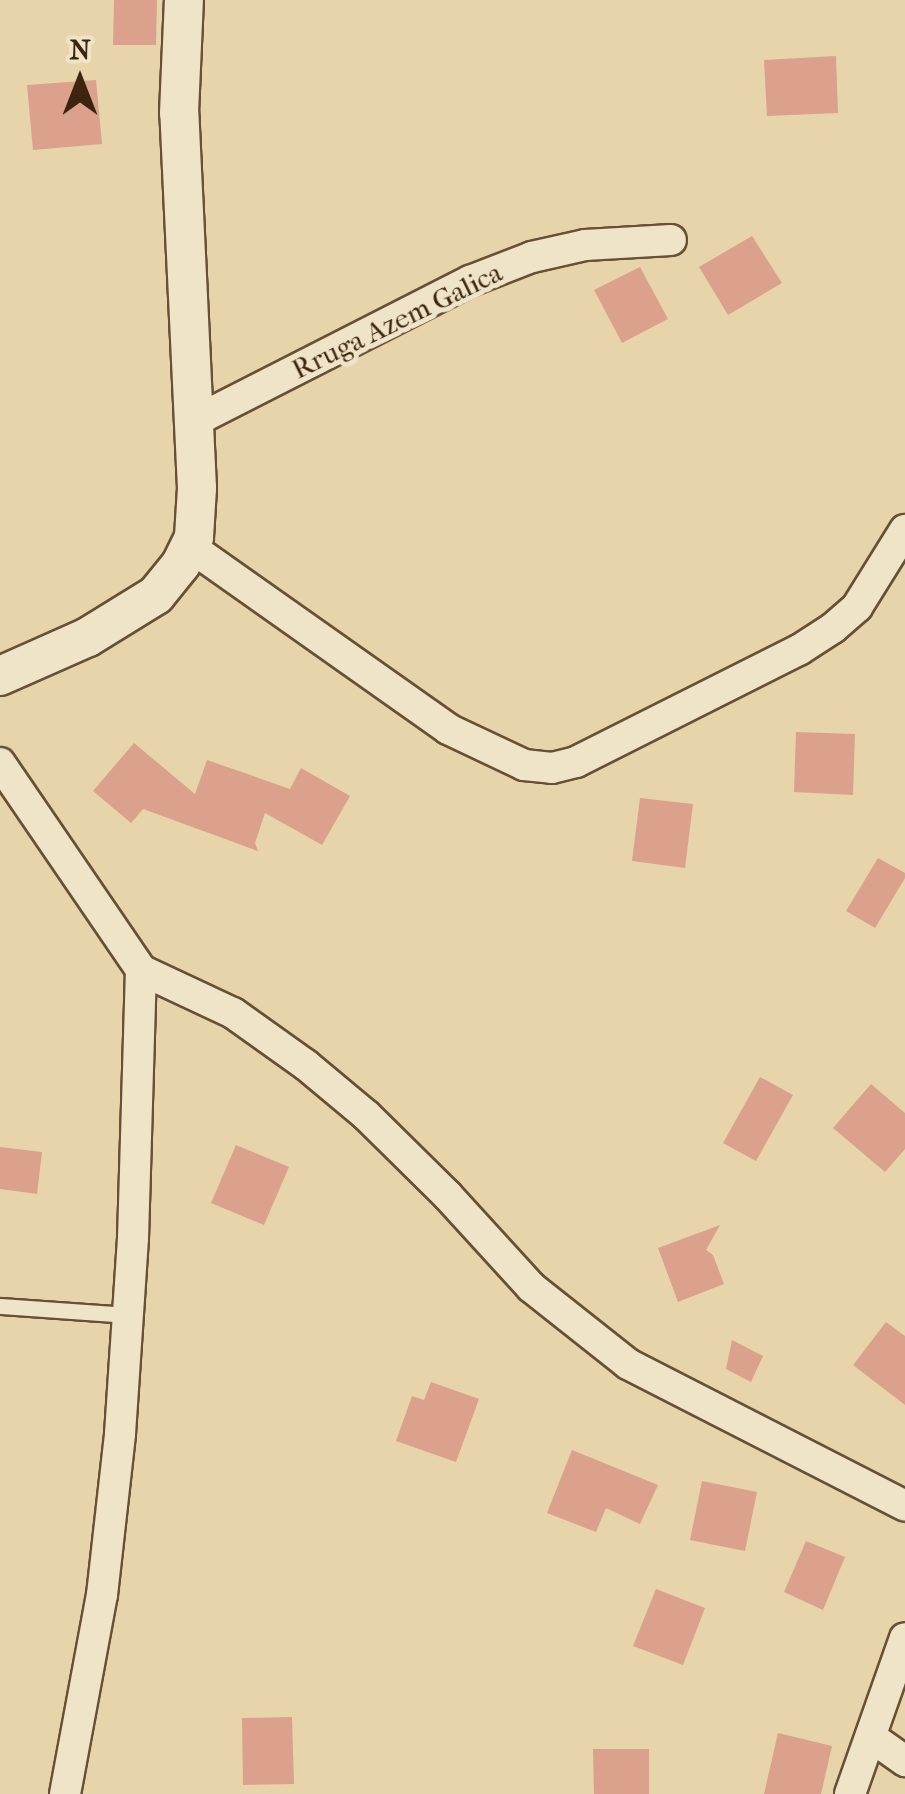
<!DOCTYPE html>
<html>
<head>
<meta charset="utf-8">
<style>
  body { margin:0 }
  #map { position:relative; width:905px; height:1794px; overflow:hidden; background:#e7d4aa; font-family:"IM FELL French Canon",serif }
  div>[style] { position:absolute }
  .building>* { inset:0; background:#dba18d }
  .roads { filter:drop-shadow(2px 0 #675035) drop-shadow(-2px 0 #675035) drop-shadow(0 2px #675035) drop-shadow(0 -2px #675035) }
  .service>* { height:15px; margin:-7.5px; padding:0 7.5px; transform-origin:7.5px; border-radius:7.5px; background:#efe3c8 }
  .minor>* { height:30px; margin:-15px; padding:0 15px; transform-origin:15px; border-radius:15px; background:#efe3c8 }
  .tertiary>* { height:38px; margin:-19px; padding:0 19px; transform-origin:19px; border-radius:19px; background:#efe3c8 }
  span { translate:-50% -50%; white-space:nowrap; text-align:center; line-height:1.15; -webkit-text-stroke:10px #efe3c8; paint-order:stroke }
  .street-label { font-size:28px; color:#3c240e }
  .north { position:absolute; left:30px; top:30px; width:100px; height:100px; -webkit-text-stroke:8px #efe3c8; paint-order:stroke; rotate:0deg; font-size:28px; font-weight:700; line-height:40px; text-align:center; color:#3c240e }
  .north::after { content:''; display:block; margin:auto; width:35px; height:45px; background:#3c240e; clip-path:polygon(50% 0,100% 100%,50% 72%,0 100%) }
</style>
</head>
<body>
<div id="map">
  <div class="building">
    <i style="clip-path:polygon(114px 0,157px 0,156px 45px,113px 45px)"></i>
    <i style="clip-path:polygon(836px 56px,838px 113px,767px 116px,764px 60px)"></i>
    <i style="clip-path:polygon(96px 80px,102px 144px,33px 150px,27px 85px)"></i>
    <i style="clip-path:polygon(752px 236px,782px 283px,728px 315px,699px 267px)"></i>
    <i style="clip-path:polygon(640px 267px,668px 319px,622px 343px,594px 290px)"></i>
    <i style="clip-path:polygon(796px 732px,855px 734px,853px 795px,794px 792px)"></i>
    <i style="clip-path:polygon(134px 743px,195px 794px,207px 760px,290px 789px,301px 768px,350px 796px,322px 845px,265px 813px,255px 843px,258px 851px,143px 809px,131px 823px,93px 791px)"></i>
    <i style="clip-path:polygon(640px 798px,693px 804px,685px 868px,632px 861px)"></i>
    <i style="clip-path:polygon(878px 858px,905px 873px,905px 878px,875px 928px,846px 911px)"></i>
    <i style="clip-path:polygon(760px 1077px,793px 1095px,756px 1161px,723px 1143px)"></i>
    <i style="clip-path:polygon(871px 1084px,905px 1113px,905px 1149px,885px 1172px,833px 1128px)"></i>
    <i style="clip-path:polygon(236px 1145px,289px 1167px,264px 1225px,211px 1203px)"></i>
    <i style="clip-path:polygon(0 1147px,42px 1152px,37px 1194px,0 1189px)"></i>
    <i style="clip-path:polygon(720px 1225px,706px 1250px,713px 1255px,724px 1284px,678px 1302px,658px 1248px)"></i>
    <i style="clip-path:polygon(886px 1322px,905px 1336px,905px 1405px,853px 1365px)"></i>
    <i style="clip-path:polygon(732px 1340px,763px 1356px,751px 1382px,726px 1369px)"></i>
    <i style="clip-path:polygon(431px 1382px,479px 1399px,456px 1462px,396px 1441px,412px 1396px,424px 1400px)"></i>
    <i style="clip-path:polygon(572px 1450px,658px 1485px,640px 1524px,606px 1508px,596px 1532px,547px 1513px)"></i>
    <i style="clip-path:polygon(702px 1481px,757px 1492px,745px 1551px,690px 1540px)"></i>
    <i style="clip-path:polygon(806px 1541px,845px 1557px,823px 1610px,784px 1592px)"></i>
    <i style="clip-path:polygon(656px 1589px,705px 1608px,683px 1665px,633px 1646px)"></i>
    <i style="clip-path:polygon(292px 1717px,294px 1784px,243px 1785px,242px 1718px)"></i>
    <i style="clip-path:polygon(778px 1733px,832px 1746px,821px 1794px,764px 1794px)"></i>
    <i style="clip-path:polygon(593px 1749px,649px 1749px,649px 1794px,594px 1794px)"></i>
  </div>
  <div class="roads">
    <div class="service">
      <i style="left:0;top:1306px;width:128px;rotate:4deg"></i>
    </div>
    <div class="minor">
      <i style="left:191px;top:423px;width:313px;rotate:-27deg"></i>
      <i style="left:470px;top:281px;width:66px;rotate:-21.2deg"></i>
      <i style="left:532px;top:257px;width:54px;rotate:-12.8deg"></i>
      <i style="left:585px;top:245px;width:86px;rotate:-3.3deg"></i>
      <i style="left:189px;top:546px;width:317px;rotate:35.2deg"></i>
      <i style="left:448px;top:729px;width:84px;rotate:25.3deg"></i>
      <i style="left:524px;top:765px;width:28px;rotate:6deg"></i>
      <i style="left:552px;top:768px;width:25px;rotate:-14deg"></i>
      <i style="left:576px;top:762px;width:250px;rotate:-26.7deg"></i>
      <i style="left:799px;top:650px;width:40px;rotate:-32.9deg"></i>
      <i style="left:833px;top:628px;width:32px;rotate:-41deg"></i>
      <i style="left:857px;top:607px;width:91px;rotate:-58.1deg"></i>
      <i style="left:0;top:763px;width:250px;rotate:55.7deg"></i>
      <i style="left:141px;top:970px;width:102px;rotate:25.1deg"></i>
      <i style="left:233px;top:1013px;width:90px;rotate:35.5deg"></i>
      <i style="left:306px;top:1065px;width:78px;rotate:39.8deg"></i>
      <i style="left:366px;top:1115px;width:115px;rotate:44.6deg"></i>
      <i style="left:448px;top:1196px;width:123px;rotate:47.6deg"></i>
      <i style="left:531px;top:1287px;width:124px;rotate:38.4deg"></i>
      <i style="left:628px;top:1364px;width:311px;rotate:27.1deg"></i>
      <i style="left:871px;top:1737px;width:42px;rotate:35.2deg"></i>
      <i style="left:65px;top:1794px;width:202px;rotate:-79.5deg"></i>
      <i style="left:102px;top:1595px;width:162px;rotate:-83.6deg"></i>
      <i style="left:120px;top:1434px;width:196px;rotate:-86.2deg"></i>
      <i style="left:133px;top:1238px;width:268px;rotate:-88.3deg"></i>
      <i style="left:850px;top:1794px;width:165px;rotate:-70.6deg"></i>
    </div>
    <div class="tertiary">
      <i style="left:0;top:676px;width:96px;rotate:-23.9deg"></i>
      <i style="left:88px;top:637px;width:80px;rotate:-31.7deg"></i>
      <i style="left:156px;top:595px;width:40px;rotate:-51deg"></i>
      <i style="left:181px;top:564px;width:30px;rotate:-64deg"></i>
      <i style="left:194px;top:537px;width:49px;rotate:-86.5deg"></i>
      <i style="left:197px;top:488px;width:375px;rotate:-92.7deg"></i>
      <i style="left:179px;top:113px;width:113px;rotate:-87.5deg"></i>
    </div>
  </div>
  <div class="street-label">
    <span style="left:397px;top:321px;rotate:-26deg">Rruga Azem Galica</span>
  </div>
  <div class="north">N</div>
</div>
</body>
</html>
